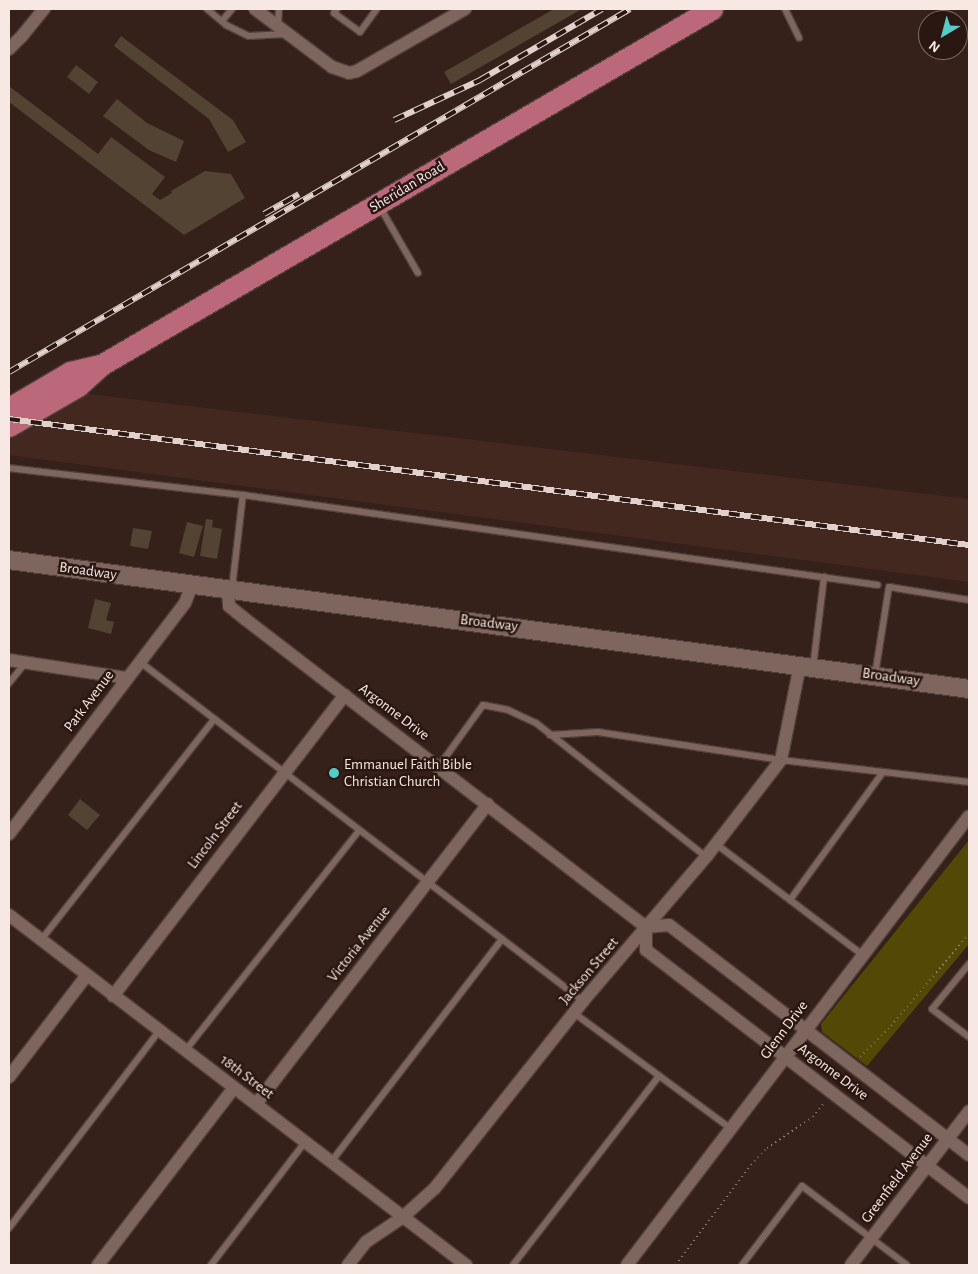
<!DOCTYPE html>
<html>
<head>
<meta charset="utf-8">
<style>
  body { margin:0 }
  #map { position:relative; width:978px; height:1274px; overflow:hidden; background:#35211a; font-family:"Alegreya Sans",sans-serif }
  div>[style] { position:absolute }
  .built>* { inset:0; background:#432820 }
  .green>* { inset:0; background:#534805 }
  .building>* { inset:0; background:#534332 }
  .path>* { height:2px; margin-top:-1px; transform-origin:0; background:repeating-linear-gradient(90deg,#91807a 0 1px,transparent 0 5px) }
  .roads { filter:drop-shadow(1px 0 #513f3b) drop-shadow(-1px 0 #513f3b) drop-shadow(0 1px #513f3b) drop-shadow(0 -1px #513f3b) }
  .lane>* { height:6px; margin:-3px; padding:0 3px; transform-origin:3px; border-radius:3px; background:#7e655e }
  .street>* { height:12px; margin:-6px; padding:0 6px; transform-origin:6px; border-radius:6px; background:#7e655e }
  .secondary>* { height:18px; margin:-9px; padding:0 9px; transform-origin:9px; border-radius:9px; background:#7e655e }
  .highway>* { height:21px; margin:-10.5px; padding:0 10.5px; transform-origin:10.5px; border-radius:10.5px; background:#bb687a }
  .rail>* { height:5.5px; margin-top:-2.75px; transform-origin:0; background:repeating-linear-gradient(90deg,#2b1711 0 11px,#e1d1cd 0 22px); box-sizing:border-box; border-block:1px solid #e1d1cd }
  .dots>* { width:14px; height:14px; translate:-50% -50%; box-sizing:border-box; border:2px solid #2b1711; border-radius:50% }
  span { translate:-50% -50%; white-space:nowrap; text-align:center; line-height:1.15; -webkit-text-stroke:5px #2b1711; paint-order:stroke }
  .street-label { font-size:15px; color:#f7e8e4 }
  .poi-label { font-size:15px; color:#f7e8e4 }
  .left { translate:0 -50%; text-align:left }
  .frame { position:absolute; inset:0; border:10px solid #f7e8e4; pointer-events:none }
  .north { position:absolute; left:918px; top:10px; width:50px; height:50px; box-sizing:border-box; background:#2b1711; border:1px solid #7d6b65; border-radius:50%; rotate:217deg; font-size:14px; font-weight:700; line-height:20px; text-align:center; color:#f7e8e4 }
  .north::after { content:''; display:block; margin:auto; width:18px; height:22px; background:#54cdc9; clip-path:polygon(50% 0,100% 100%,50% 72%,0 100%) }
</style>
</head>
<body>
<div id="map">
  <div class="built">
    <i style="clip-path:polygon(80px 393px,969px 499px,969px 582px,9px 455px,9px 430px)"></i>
  </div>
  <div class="green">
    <i style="clip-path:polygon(969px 840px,969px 944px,867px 1066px,822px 1032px,821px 1024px)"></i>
  </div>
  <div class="building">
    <i style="clip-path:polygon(554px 9px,580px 10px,451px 84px,444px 72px)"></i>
    <i style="clip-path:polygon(121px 36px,233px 120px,246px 142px,228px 152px,209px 119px,114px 46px)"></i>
    <i style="clip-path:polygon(76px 65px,98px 82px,89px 94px,67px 77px)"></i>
    <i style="clip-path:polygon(9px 86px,98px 154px,111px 137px,165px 177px,152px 194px,160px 200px,172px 193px,171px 191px,205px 171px,231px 174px,245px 198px,184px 235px,9px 102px)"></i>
    <i style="clip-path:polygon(117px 99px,147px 123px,184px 141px,176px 162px,149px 150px,103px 116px)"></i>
    <i style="clip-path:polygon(206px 519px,213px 520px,212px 527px,222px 529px,217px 559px,200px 556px)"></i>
    <i style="clip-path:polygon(187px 522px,203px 526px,194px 557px,179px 553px)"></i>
    <i style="clip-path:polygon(133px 528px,152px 531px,148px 549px,130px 546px)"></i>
    <i style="clip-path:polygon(95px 599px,111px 603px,106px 620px,114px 622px,111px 634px,88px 628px)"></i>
    <i style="clip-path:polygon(80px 799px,100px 815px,87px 830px,68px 815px)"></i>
  </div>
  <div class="path">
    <i style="left:860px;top:1057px;width:44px;rotate:-45deg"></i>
    <i style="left:891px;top:1026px;width:121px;rotate:-49.7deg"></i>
    <i style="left:676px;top:1265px;width:125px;rotate:-53.1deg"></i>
    <i style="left:751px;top:1165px;width:23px;rotate:-47deg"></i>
    <i style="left:767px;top:1148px;width:55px;rotate:-34deg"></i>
    <i style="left:813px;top:1117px;width:19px;rotate:-51deg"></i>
  </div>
  <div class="roads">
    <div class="lane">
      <i style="left:207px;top:9px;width:25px;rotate:40deg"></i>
      <i style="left:226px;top:25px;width:25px;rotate:26deg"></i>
      <i style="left:249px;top:36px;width:36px;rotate:-3deg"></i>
      <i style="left:337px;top:9px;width:5px;rotate:127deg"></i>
      <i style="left:334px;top:13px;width:32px;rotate:36deg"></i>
      <i style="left:360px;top:32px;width:29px;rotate:-54deg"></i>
      <i style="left:785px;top:9px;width:32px;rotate:64deg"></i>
      <i style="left:222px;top:21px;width:16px;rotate:-50deg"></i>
      <i style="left:278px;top:26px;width:17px;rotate:-87deg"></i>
      <i style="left:380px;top:207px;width:76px;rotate:60.1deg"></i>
      <i style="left:9px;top:468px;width:236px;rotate:6.6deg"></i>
      <i style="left:243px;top:495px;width:641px;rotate:8.07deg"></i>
      <i style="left:232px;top:588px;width:94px;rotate:-83.3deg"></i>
      <i style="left:140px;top:662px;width:558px;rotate:37.42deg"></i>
      <i style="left:813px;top:667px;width:91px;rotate:-83deg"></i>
      <i style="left:875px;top:675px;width:89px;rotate:-81deg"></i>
      <i style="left:889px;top:587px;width:81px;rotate:9.2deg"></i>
      <i style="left:9px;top:683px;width:26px;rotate:-51deg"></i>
      <i style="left:550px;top:735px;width:48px;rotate:-3.6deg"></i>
      <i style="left:598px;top:732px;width:185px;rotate:8.7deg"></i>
      <i style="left:781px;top:760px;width:189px;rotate:6.7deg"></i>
      <i style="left:439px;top:766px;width:75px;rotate:-54.2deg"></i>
      <i style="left:483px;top:705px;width:25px;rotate:11deg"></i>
      <i style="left:508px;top:710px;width:31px;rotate:25deg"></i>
      <i style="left:536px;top:723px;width:216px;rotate:38.2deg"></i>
      <i style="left:716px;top:844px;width:184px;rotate:37.1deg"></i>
      <i style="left:790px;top:900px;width:158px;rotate:-54deg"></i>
      <i style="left:41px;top:940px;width:281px;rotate:-51.9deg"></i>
      <i style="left:969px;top:964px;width:58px;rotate:129.4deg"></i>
      <i style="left:932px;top:1009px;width:46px;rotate:37.1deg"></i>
      <i style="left:574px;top:1013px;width:194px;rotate:36.4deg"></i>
      <i style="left:185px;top:1051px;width:280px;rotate:-51.7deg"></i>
      <i style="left:331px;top:1162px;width:281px;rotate:-52.5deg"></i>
      <i style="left:9px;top:1228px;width:248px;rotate:-52.7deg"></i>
      <i style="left:211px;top:1265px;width:155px;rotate:-52.6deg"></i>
      <i style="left:513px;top:1265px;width:239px;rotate:-52.3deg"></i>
      <i style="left:742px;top:1265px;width:99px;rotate:-52.8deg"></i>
      <i style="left:802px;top:1186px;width:131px;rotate:37deg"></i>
    </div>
    <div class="street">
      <i style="left:255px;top:9px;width:96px;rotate:37deg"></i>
      <i style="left:332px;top:67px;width:18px;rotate:19deg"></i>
      <i style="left:349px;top:73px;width:8px;rotate:-14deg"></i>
      <i style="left:357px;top:71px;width:125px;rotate:-29.9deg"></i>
      <i style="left:9px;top:49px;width:18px;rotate:-45deg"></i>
      <i style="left:22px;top:36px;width:35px;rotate:-51deg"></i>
      <i style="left:228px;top:590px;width:16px;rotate:86deg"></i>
      <i style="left:229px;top:606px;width:21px;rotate:39deg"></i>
      <i style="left:245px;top:619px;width:506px;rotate:37.53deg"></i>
      <i style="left:646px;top:927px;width:23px;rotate:-5deg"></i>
      <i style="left:669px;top:925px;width:378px;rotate:37.5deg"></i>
      <i style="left:9px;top:660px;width:118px;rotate:8.7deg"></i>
      <i style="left:9px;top:834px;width:290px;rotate:-52.7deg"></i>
      <i style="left:185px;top:603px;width:19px;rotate:-69deg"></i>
      <i style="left:9px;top:915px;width:576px;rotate:37.45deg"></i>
      <i style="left:646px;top:927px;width:23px;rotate:90deg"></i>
      <i style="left:646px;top:950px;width:407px;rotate:37.5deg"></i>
      <i style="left:113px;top:996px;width:380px;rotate:-52.4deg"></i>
      <i style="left:9px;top:1077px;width:128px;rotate:-52.6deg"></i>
      <i style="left:256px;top:1104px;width:379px;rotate:-52.3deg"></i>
      <i style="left:98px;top:1265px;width:223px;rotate:-52.5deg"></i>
      <i style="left:348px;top:1265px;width:29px;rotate:-52deg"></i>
      <i style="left:366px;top:1242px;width:45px;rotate:-34deg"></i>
      <i style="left:403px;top:1217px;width:43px;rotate:-42.2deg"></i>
      <i style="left:435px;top:1188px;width:238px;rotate:-51.6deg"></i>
      <i style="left:583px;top:1001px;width:189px;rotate:-49.5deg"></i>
      <i style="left:706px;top:857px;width:123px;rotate:-52.3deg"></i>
      <i style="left:781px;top:760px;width:97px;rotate:-78.7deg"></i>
      <i style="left:627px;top:1265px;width:564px;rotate:-52.7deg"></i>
      <i style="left:851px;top:1265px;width:194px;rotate:-52.5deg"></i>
    </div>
    <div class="secondary">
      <i style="left:9px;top:560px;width:969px;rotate:7.65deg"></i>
    </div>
    <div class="highway">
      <i style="left:9px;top:408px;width:71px;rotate:-30.5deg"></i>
      <i style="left:70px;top:372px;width:32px;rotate:-13deg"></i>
      <i style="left:9px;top:426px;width:80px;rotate:-30.1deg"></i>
      <i style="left:78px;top:386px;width:31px;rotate:-42deg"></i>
      <i style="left:101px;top:365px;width:707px;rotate:-30.23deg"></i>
    </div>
  </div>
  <div class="rail">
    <i style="left:394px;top:120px;width:95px;rotate:-24.9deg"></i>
    <i style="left:480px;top:80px;width:141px;rotate:-30.2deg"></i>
    <i style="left:264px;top:214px;width:40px;rotate:-29.7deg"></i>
    <i style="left:9px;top:372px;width:719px;rotate:-30.31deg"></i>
    <i style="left:9px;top:419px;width:968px;rotate:7.48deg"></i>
  </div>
  <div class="dots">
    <i style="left:334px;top:773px;background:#54cdc9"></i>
  </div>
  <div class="street-label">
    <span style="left:407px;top:187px;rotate:-31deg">Sheridan Road</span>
    <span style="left:88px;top:571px;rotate:8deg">Broadway</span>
    <span style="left:489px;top:623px;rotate:7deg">Broadway</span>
    <span style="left:891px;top:677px;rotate:8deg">Broadway</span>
    <span style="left:89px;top:701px;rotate:-53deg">Park Avenue</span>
    <span style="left:394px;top:712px;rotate:37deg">Argonne Drive</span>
    <span style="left:215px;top:835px;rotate:-53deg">Lincoln Street</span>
    <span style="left:359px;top:944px;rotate:-52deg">Victoria Avenue</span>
    <span style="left:589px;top:971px;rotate:-50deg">Jackson Street</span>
    <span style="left:784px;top:1030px;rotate:-53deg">Glenn Drive</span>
    <span style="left:833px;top:1072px;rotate:37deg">Argonne Drive</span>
    <span style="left:247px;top:1077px;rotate:37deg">18th Street</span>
    <span style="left:897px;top:1178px;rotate:-53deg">Greenfield Avenue</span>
  </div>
  <div class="poi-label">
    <span class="left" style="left:344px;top:773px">Emmanuel Faith Bible<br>Christian Church</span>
  </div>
  <div class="frame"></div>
  <div class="north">N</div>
</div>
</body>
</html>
